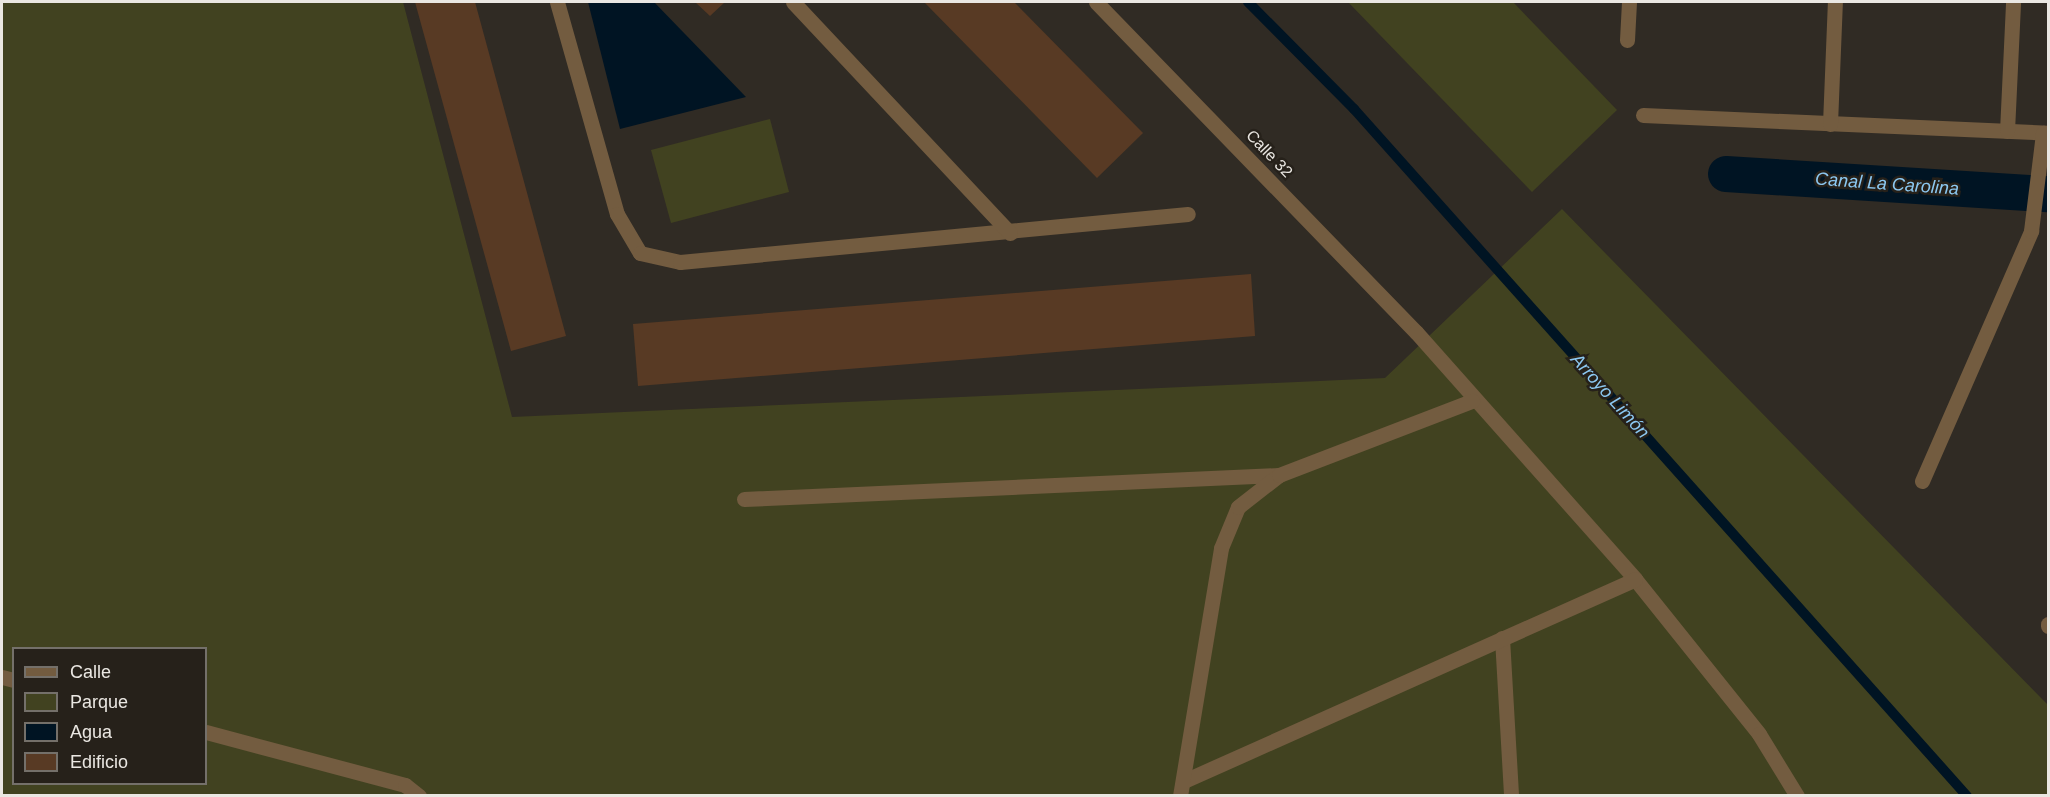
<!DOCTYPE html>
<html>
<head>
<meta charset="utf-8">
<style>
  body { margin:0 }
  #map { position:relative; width:2050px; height:797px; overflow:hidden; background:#302b24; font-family:Helvetica,sans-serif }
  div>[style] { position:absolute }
  .green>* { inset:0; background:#414220 }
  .water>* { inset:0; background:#001423 }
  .stream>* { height:10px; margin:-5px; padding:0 5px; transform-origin:5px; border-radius:5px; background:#001423 }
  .canal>* { height:36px; margin:-18px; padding:0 18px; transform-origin:18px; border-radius:18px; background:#001423 }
  .building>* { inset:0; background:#583a24 }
  .street>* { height:15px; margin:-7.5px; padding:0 7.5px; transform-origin:7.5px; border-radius:7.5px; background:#735c40 }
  span { translate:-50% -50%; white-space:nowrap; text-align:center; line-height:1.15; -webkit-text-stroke:5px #26211a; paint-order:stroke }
  .street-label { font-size:16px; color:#eae7e2 }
  .water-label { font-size:18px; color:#8cc8f1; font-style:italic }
  .frame { position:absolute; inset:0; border:3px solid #eae7e2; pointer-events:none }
  .legend { position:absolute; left:12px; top:647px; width:195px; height:138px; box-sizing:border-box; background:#26211a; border:2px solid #74706a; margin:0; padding:8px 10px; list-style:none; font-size:18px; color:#eae7e2 }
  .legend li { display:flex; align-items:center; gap:12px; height:30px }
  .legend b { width:30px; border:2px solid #74706a }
</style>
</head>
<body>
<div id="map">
  <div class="green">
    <i style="clip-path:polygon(evenodd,2px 2px,403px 2px,512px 417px,1385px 378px,1562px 209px,2048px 705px,2048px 796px,2px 796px,2px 2px,14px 648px,206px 648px,206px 784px,14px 784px,14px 648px)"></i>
    <i style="clip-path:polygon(1348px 2px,1513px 2px,1617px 110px,1532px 192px)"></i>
    <i style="clip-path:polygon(770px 119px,789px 192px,671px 223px,651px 150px)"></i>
  </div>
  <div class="water">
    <i style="clip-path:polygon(588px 2px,654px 2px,746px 97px,620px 129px)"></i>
  </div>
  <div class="stream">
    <i style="left:1248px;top:2px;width:151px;rotate:45.3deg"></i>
    <i style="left:1354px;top:109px;width:921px;rotate:48.26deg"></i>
  </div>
  <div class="canal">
    <i style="left:1726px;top:174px;width:323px;rotate:3.6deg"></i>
  </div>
  <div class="building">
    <i style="clip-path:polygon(415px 2px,475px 2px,566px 336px,511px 351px)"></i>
    <i style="clip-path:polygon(695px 2px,725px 2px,710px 16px)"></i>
    <i style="clip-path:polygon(924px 2px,1014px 2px,1143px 133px,1097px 178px)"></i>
    <i style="clip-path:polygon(1251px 274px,1255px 336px,638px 386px,633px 324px)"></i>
  </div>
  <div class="street">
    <i style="left:557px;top:2px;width:220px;rotate:74.2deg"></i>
    <i style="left:617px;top:214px;width:45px;rotate:59.5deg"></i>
    <i style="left:640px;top:253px;width:41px;rotate:12.7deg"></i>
    <i style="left:680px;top:262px;width:510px;rotate:-5.4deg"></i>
    <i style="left:793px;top:2px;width:317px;rotate:46.8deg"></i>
    <i style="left:1096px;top:2px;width:460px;rotate:45.9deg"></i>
    <i style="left:1416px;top:332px;width:330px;rotate:48.4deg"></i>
    <i style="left:1635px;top:579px;width:198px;rotate:51.3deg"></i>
    <i style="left:1759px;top:734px;width:73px;rotate:58.5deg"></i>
    <i style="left:1627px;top:40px;width:38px;rotate:-87deg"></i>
    <i style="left:1643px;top:115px;width:405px;rotate:2.5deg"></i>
    <i style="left:1830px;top:124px;width:122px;rotate:-87.7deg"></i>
    <i style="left:2007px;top:131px;width:129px;rotate:-87.3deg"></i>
    <i style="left:1922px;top:481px;width:273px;rotate:-66.4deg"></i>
    <i style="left:2031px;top:231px;width:99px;rotate:-83deg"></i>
    <i style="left:744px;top:499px;width:536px;rotate:-2.57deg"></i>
    <i style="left:2048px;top:626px;width:2px;rotate:-90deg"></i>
    <i style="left:1502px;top:638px;width:158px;rotate:86.7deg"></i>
    <i style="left:2px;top:677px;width:12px;rotate:14deg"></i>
    <i style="left:206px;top:732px;width:206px;rotate:14.9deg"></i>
    <i style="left:405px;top:785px;width:18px;rotate:38deg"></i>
    <i style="left:1184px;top:781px;width:494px;rotate:-24.1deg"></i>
    <i style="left:1180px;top:796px;width:251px;rotate:-80.6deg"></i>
    <i style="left:1221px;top:548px;width:44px;rotate:-67.5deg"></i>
    <i style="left:1238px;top:507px;width:52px;rotate:-38deg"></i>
    <i style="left:1279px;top:475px;width:207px;rotate:-21deg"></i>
  </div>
  <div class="street-label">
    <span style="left:1269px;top:154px;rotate:46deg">Calle 32</span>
  </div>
  <div class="water-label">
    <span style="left:1887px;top:184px;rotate:4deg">Canal La Carolina</span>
    <span style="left:1610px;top:396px;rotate:48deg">Arroyo Limón</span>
  </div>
  <div class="frame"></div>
  <ul class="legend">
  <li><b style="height:8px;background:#735c40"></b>Calle</li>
  <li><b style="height:16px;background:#414220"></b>Parque</li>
  <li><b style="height:16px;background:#001423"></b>Agua</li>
  <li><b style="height:16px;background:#583a24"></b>Edificio</li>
  </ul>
</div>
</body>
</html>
